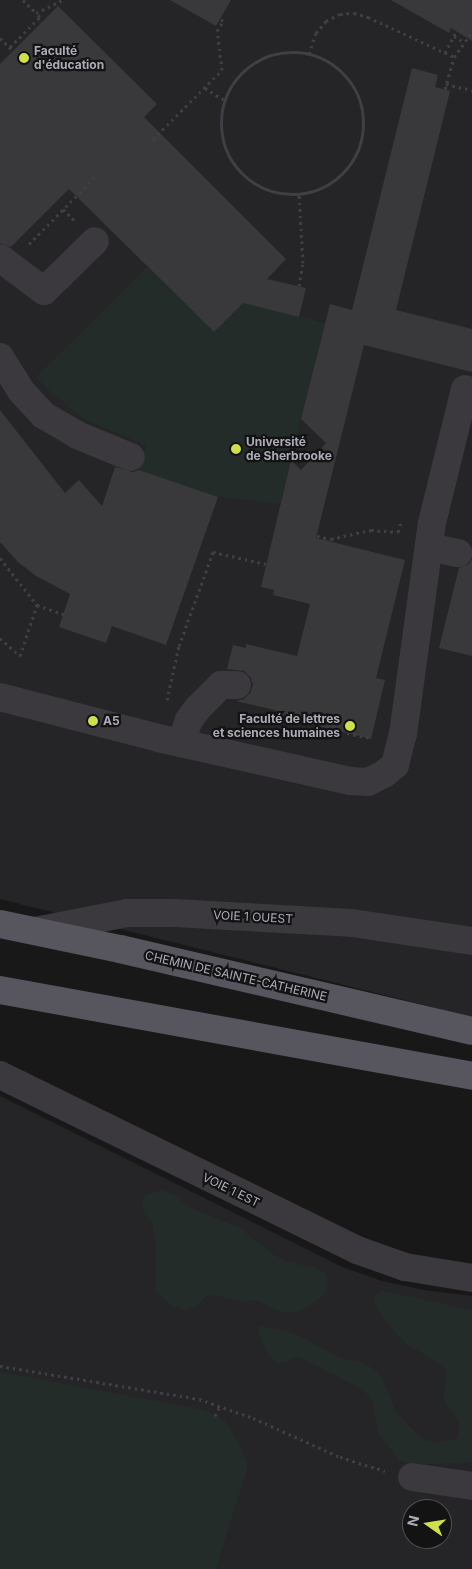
<!DOCTYPE html>
<html>
<head>
<meta charset="utf-8">
<style>
  body { margin:0 }
  #map { position:relative; width:472px; height:1569px; overflow:hidden; background:#181819; font-family:Inter,sans-serif }
  div>[style] { position:absolute }
  .built>* { inset:0; background:#252426 }
  .green>* { inset:0; background:#242c29 }
  .building>* { inset:0; background:#39383b }
  .path>* { height:3px; margin-top:-1.5px; transform-origin:0; background:repeating-linear-gradient(90deg,#403f45 0 2.5px,transparent 0 6.5px) }
  .path>.ring { margin:-1.5px; padding:0; box-sizing:content-box; background:none; border:3px solid #403f45; border-radius:50% }
  .minor>* { height:28px; margin:-14px; padding:0 14px; transform-origin:14px; border-radius:14px; background:#3b393e }
  .major>* { height:28px; margin:-14px; padding:0 14px; transform-origin:14px; border-radius:14px; background:#57555d }
  .dots>* { width:14px; height:14px; translate:-50% -50%; box-sizing:border-box; border:2px solid #131314; border-radius:50% }
  span { translate:-50% -50%; white-space:nowrap; text-align:center; line-height:1.15; -webkit-text-stroke:4.5px #131314; paint-order:stroke }
  .poi-label { font-size:12px; color:#adabb8; font-weight:700 }
  .left { translate:0 -50%; text-align:left }
  .right { translate:-100% -50%; text-align:right }
  .street-label { font-size:12px; color:#adabb8 }
  .north { position:absolute; left:402px; top:1499px; width:50px; height:50px; box-sizing:border-box; background:#131314; border:1px solid #515056; border-radius:50%; rotate:283deg; font-size:14px; font-weight:700; line-height:20px; text-align:center; color:#adabb8 }
  .north::after { content:''; display:block; margin:auto; width:18px; height:22px; background:#cedf4a; clip-path:polygon(50% 0,100% 100%,50% 72%,0 100%) }
</style>
</head>
<body>
<div id="map">
  <div class="built">
    <i style="clip-path:polygon(0 0,472px 0,472px 1017px,0 899px)"></i>
    <i style="clip-path:polygon(evenodd,0 1096px,342px 1267px,382px 1281px,424px 1290px,472px 1296px,472px 1569px,0 1569px,0 1096px,412px 1509px,442px 1509px,442px 1539px,412px 1539px,412px 1509px)"></i>
  </div>
  <div class="green">
    <i style="clip-path:polygon(147px 267px,214px 332px,243px 303px,325px 323px,280px 504px,206px 495px,206px 493px,138px 470px,146px 446px,84px 419px,56px 397px,36px 377px)"></i>
    <i style="clip-path:polygon(161px 1190px,175px 1195px,189px 1207px,240px 1228px,274px 1255px,289px 1262px,316px 1268px,327px 1275px,328px 1288px,320px 1299px,299px 1312px,282px 1312px,256px 1300px,243px 1302px,208px 1294px,198px 1305px,185px 1310px,171px 1305px,156px 1292px,156px 1243px,152px 1224px,144px 1213px,142px 1202px,145px 1196px)"></i>
    <i style="clip-path:polygon(381px 1291px,472px 1310px,472px 1462px,416px 1465px,399px 1461px,378px 1432px,372px 1400px,362px 1389px,298px 1356px,287px 1362px,276px 1363px,269px 1356px,263px 1344px,258px 1329px,261px 1326px,294px 1333px,341px 1358px,364px 1363px,377px 1371px,383px 1379px,396px 1412px,418px 1435px,426px 1441px,437px 1443px,458px 1438px,459px 1422px,443px 1399px,447px 1371px,440px 1364px,408px 1345px,392px 1329px,375px 1305px,374px 1295px)"></i>
    <i style="clip-path:polygon(0 1372px,204px 1410px,225px 1421px,241px 1446px,248px 1466px,216px 1569px,0 1569px)"></i>
  </div>
  <div class="building">
    <i style="clip-path:polygon(170px 0,231px 0,216px 26px)"></i>
    <i style="clip-path:polygon(391px 0,472px 0,472px 41px,451px 28px,449px 33px)"></i>
    <i style="clip-path:polygon(58px 6px,157px 104px,144px 117px,286px 259px,267px 279px,306px 288px,299px 317px,243px 303px,214px 332px,69px 189px,11px 247px,0 243px,0 64px)"></i>
    <i style="clip-path:polygon(412px 68px,438px 75px,435px 87px,450px 91px,396px 310px,472px 329px,472px 372px,364px 345px,316px 538px,405px 560px,376px 678px,385px 680px,371px 739px,281px 717px,282px 712px,236px 701px,244px 699px,250px 693px,253px 685px,251px 678px,244px 671px,227px 669px,233px 645px,246px 648px,246px 644px,297px 656px,310px 604px,273px 595px,274px 590px,261px 587px,291px 460px,301px 470px,326px 443px,301px 419px,330px 304px,352px 310px)"></i>
    <i style="clip-path:polygon(0 410px,65px 493px,79px 480px,102px 506px,115px 467px,133px 472px,139px 470px,218px 497px,166px 645px,112px 626px,106px 643px,59px 627px,70px 594px,36px 576px,18px 562px,0 542px)"></i>
    <i style="clip-path:polygon(472px 559px,472px 656px,439px 648px,459px 568px,469px 564px)"></i>
  </div>
  <div class="path">
    <i style="left:23px;top:0;width:18px;rotate:45deg"></i>
    <i style="left:36px;top:13px;width:30px;rotate:-26deg"></i>
    <i style="left:454px;top:36px;width:13px;rotate:32deg"></i>
    <i style="left:0;top:38px;width:18px;rotate:45deg"></i>
    <i style="left:10px;top:47px;width:42px;rotate:-45deg"></i>
    <i style="left:40px;top:17px;width:6px;rotate:-135deg"></i>
    <i class="ring" style="left:221px;top:52px;width:139px;height:139px"></i>
    <i style="left:445px;top:53px;width:25px;rotate:-63deg"></i>
    <i style="left:309px;top:54px;width:22px;rotate:-72deg"></i>
    <i style="left:316px;top:33px;width:16px;rotate:-50deg"></i>
    <i style="left:326px;top:21px;width:16px;rotate:-27deg"></i>
    <i style="left:340px;top:14px;width:14px;rotate:-4deg"></i>
    <i style="left:354px;top:13px;width:15px;rotate:16deg"></i>
    <i style="left:368px;top:17px;width:95px;rotate:24.9deg"></i>
    <i style="left:446px;top:84px;width:27px;rotate:13deg"></i>
    <i style="left:205px;top:88px;width:25px;rotate:32deg"></i>
    <i style="left:445px;top:89px;width:33px;rotate:-74deg"></i>
    <i style="left:454px;top:57px;width:31px;rotate:-54deg"></i>
    <i style="left:155px;top:141px;width:3px;rotate:-135deg"></i>
    <i style="left:153px;top:139px;width:98px;rotate:-45deg"></i>
    <i style="left:222px;top:70px;width:39px;rotate:-97deg"></i>
    <i style="left:217px;top:31px;width:12px;rotate:-59deg"></i>
    <i style="left:223px;top:21px;width:4px;rotate:-146deg"></i>
    <i style="left:63px;top:209px;width:17px;rotate:45deg"></i>
    <i style="left:29px;top:244px;width:94px;rotate:-45.4deg"></i>
    <i style="left:299px;top:286px;width:23px;rotate:-80deg"></i>
    <i style="left:303px;top:263px;width:70px;rotate:-93.3deg"></i>
    <i style="left:317px;top:536px;width:14px;rotate:12deg"></i>
    <i style="left:331px;top:539px;width:41px;rotate:-12.7deg"></i>
    <i style="left:371px;top:530px;width:27px;rotate:4deg"></i>
    <i style="left:398px;top:532px;width:10px;rotate:-73deg"></i>
    <i style="left:0;top:558px;width:60px;rotate:51.8deg"></i>
    <i style="left:0;top:638px;width:27px;rotate:42deg"></i>
    <i style="left:20px;top:656px;width:54px;rotate:-71.6deg"></i>
    <i style="left:37px;top:605px;width:28px;rotate:19deg"></i>
    <i style="left:167px;top:700px;width:55px;rotate:-77.5deg"></i>
    <i style="left:179px;top:646px;width:100px;rotate:-70.1deg"></i>
    <i style="left:213px;top:552px;width:54px;rotate:12.8deg"></i>
    <i style="left:347px;top:733px;width:25px;rotate:12deg"></i>
    <i style="left:0;top:1366px;width:202px;rotate:9.4deg"></i>
    <i style="left:199px;top:1399px;width:57px;rotate:19.4deg"></i>
    <i style="left:253px;top:1418px;width:95px;rotate:24.1deg"></i>
    <i style="left:340px;top:1457px;width:47px;rotate:17.3deg"></i>
    <i style="left:215px;top:1416px;width:11px;rotate:-63deg"></i>
  </div>
  <div class="minor">
    <i style="left:0;top:258px;width:55px;rotate:36.9deg"></i>
    <i style="left:44px;top:291px;width:71px;rotate:-44.4deg"></i>
    <i style="left:0;top:357px;width:40px;rotate:58deg"></i>
    <i style="left:21px;top:391px;width:33px;rotate:47deg"></i>
    <i style="left:43px;top:415px;width:39px;rotate:30deg"></i>
    <i style="left:77px;top:435px;width:58px;rotate:22.2deg"></i>
    <i style="left:429px;top:547px;width:30px;rotate:12deg"></i>
    <i style="left:0;top:697px;width:163px;rotate:14.5deg"></i>
    <i style="left:158px;top:738px;width:197px;rotate:12.6deg"></i>
    <i style="left:350px;top:781px;width:18px;rotate:3deg"></i>
    <i style="left:368px;top:782px;width:18px;rotate:-27deg"></i>
    <i style="left:384px;top:774px;width:14px;rotate:-39deg"></i>
    <i style="left:395px;top:765px;width:32px;rotate:-76deg"></i>
    <i style="left:403px;top:734px;width:213px;rotate:-82.2deg"></i>
    <i style="left:432px;top:523px;width:138px;rotate:-76.2deg"></i>
    <i style="left:181px;top:743px;width:24px;rotate:-71deg"></i>
    <i style="left:189px;top:720px;width:14px;rotate:-54deg"></i>
    <i style="left:197px;top:709px;width:34px;rotate:-45deg"></i>
    <i style="left:221px;top:685px;width:16px"></i>
    <i style="left:35px;top:931px;width:94px;rotate:-11.1deg"></i>
    <i style="left:127px;top:913px;width:48px"></i>
    <i style="left:175px;top:913px;width:177px;rotate:3.2deg"></i>
    <i style="left:352px;top:923px;width:121px;rotate:8.5deg"></i>
    <i style="left:0;top:1075px;width:398px;rotate:26.1deg"></i>
    <i style="left:357px;top:1250px;width:51px;rotate:19.5deg"></i>
    <i style="left:405px;top:1267px;width:68px;rotate:9.3deg"></i>
    <i style="left:412px;top:1477px;width:61px;rotate:8.5deg"></i>
  </div>
  <div class="major">
    <i style="left:0;top:924px;width:123px;rotate:11.8deg"></i>
    <i style="left:120px;top:949px;width:361px;rotate:13.1deg"></i>
    <i style="left:0;top:990px;width:480px;rotate:10.3deg"></i>
  </div>
  <div class="dots">
    <i style="left:24px;top:58px;background:#cedf4a"></i>
    <i style="left:236px;top:449px;background:#cedf4a"></i>
    <i style="left:93px;top:721px;background:#cedf4a"></i>
    <i style="left:350px;top:726px;background:#cedf4a"></i>
  </div>
  <div class="poi-label">
    <span class="left" style="left:34px;top:58px">Faculté<br>d'éducation</span>
    <span class="left" style="left:246px;top:449px">Université<br>de Sherbrooke</span>
    <span class="right" style="left:340px;top:726px">Faculté de lettres<br>et sciences humaines</span>
    <span class="left" style="left:103px;top:721px">A5</span>
  </div>
  <div class="street-label">
    <span style="left:253px;top:917px;rotate:3deg">VOIE 1 OUEST</span>
    <span style="left:236px;top:976px;rotate:13deg">CHEMIN DE SAINTE-CATHERINE</span>
    <span style="left:231px;top:1190px;rotate:26deg">VOIE 1 EST</span>
  </div>
  <div class="north">N</div>
</div>
</body>
</html>
